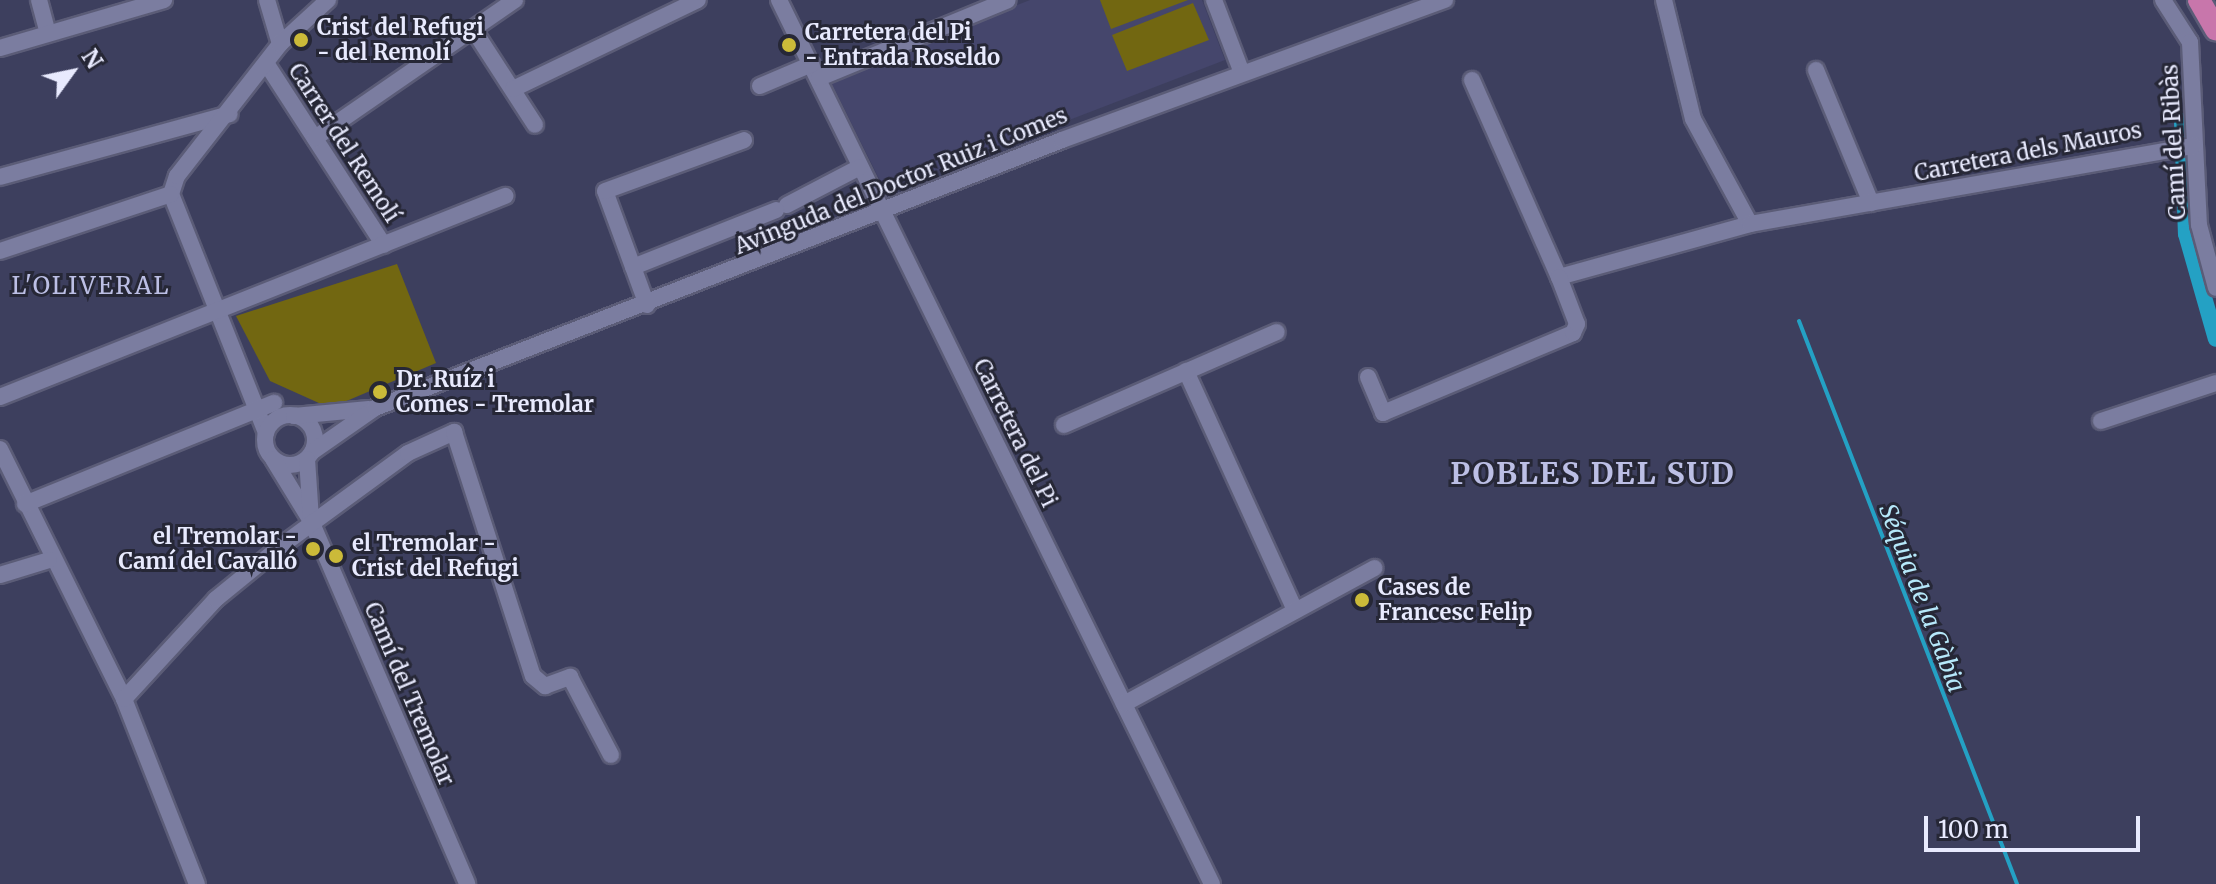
<!DOCTYPE html>
<html>
<head>
<meta charset="utf-8">
<style>
  body { margin:0 }
  #map { position:relative; width:2216px; height:884px; overflow:hidden; background:#3d3f5e; font-family:Merriweather,serif }
  div>[style] { position:absolute }
  .built>* { inset:0; background:#45466c }
  .green>* { inset:0; background:#726711 }
  .stream>* { height:4px; margin:-2px; padding:0 2px; transform-origin:2px; border-radius:2px; background:#24a1c4 }
  .canal>* { height:16px; margin:-8px; padding:0 8px; transform-origin:8px; border-radius:8px; background:#24a1c4 }
  .roads { filter:drop-shadow(2px 0 #5b5c77) drop-shadow(-2px 0 #5b5c77) drop-shadow(0 2px #5b5c77) drop-shadow(0 -2px #5b5c77) }
  .minor>* { height:16px; margin:-8px; padding:0 8px; transform-origin:8px; border-radius:8px; background:#7b7da0 }
  .minor>.ring { margin:-8px; padding:0; box-sizing:content-box; background:none; border:16px solid #7b7da0; border-radius:50% }
  .highway>* { height:22px; margin:-11px; padding:0 11px; transform-origin:11px; border-radius:11px; background:#c876ab }
  .dots>* { width:22px; height:22px; translate:-50% -50%; box-sizing:border-box; border:4px solid #262736; border-radius:50% }
  span { translate:-50% -50%; white-space:nowrap; text-align:center; line-height:1.15; -webkit-text-stroke:6px #262736; paint-order:stroke }
  .poi-label { font-size:22px; color:#e8eafe; font-weight:700 }
  .left { translate:0 -50%; text-align:left }
  .right { translate:-100% -50%; text-align:right }
  .street-label { font-size:22px; color:#e8eafe }
  .neighbourhood-label { font-size:24px; color:#bcbfe5; letter-spacing:2px }
  .water-label { font-size:24px; color:#b6e8fa; font-style:italic }
  .district-label { font-size:30px; color:#bcbfe5; font-weight:700; letter-spacing:2px }
  .north { position:absolute; left:32px; top:32px; width:80px; height:80px; -webkit-text-stroke:6px #262736; paint-order:stroke; rotate:57deg; font-size:22px; font-weight:700; line-height:32px; text-align:center; color:#e8eafe }
  .north::after { content:''; display:block; margin:auto; width:28px; height:36px; background:#e8eafe; clip-path:polygon(50% 0,100% 100%,50% 72%,0 100%) }
  .scale { position:absolute; left:1924px; top:816px; width:216px; height:36px; box-sizing:border-box; border:4px solid #e8eafe; border-top:0; padding-left:10px; font-size:24px; line-height:28px; white-space:nowrap; color:#e8eafe; -webkit-text-stroke:6px #262736; paint-order:stroke }
</style>
</head>
<body>
<div id="map">
  <div class="built">
    <i style="clip-path:polygon(1030px 0,1202px 0,1225px 60px,885px 191px,830px 80px)"></i>
  </div>
  <div class="green">
    <i style="clip-path:polygon(1100px 0,1188px 0,1111px 29px)"></i>
    <i style="clip-path:polygon(1193px 3px,1209px 40px,1127px 71px,1112px 35px)"></i>
    <i style="clip-path:polygon(397px 264px,436px 363px,330px 408px,270px 381px,236px 316px)"></i>
  </div>
  <div class="stream">
    <i style="left:1799px;top:321px;width:604px;rotate:68.83deg"></i>
  </div>
  <div class="canal">
    <i style="left:2182px;top:121px;width:113px;rotate:88deg"></i>
    <i style="left:2186px;top:234px;width:109px;rotate:74.1deg"></i>
  </div>
  <div class="roads">
    <div class="minor">
      <i style="left:39px;top:0;width:34px;rotate:75deg"></i>
      <i style="left:267px;top:0;width:46px;rotate:73.5deg"></i>
      <i style="left:779px;top:0;width:984px;rotate:63.9deg"></i>
      <i style="left:1214px;top:0;width:78px;rotate:69deg"></i>
      <i style="left:1664px;top:0;width:122px;rotate:76.3deg"></i>
      <i style="left:1693px;top:119px;width:119px;rotate:61.5deg"></i>
      <i style="left:2163px;top:0;width:50px;rotate:57.3deg"></i>
      <i style="left:2190px;top:42px;width:183px;rotate:87.2deg"></i>
      <i style="left:2199px;top:225px;width:65px;rotate:74.9deg"></i>
      <i style="left:473px;top:29px;width:114px;rotate:57.1deg"></i>
      <i style="left:0;top:48px;width:171px;rotate:-16.3deg"></i>
      <i style="left:268px;top:66px;width:213px;rotate:57.1deg"></i>
      <i style="left:1816px;top:70px;width:144px;rotate:67.5deg"></i>
      <i style="left:819px;top:78px;width:204px;rotate:-22.4deg"></i>
      <i style="left:1472px;top:80px;width:215px;rotate:66.2deg"></i>
      <i style="left:1559px;top:277px;width:198px;rotate:-15.5deg"></i>
      <i style="left:1750px;top:224px;width:451px;rotate:-10deg"></i>
      <i style="left:760px;top:86px;width:56px;rotate:-22.9deg"></i>
      <i style="left:513px;top:89px;width:205px;rotate:-25.7deg"></i>
      <i style="left:315px;top:138px;width:243px;rotate:-34.6deg"></i>
      <i style="left:0;top:177px;width:238px;rotate:-15.3deg"></i>
      <i style="left:171px;top:194px;width:257px;rotate:68.3deg"></i>
      <i style="left:171px;top:194px;width:19px;rotate:-72deg"></i>
      <i style="left:177px;top:176px;width:167px;rotate:-52deg"></i>
      <i style="left:280px;top:44px;width:65px;rotate:-42.5deg"></i>
      <i style="left:787px;top:205px;width:82px;rotate:-27.5deg"></i>
      <i style="left:0;top:251px;width:180px;rotate:-18.4deg"></i>
      <i style="left:633px;top:267px;width:154px;rotate:-21.7deg"></i>
      <i style="left:647px;top:305px;width:121px;rotate:-110.2deg"></i>
      <i style="left:605px;top:191px;width:148px;rotate:-20.1deg"></i>
      <i style="left:1186px;top:371px;width:263px;rotate:65.5deg"></i>
      <i style="left:1368px;top:377px;width:39px;rotate:67deg"></i>
      <i style="left:1383px;top:413px;width:206px;rotate:-22.8deg"></i>
      <i style="left:1573px;top:333px;width:10px;rotate:-66deg"></i>
      <i style="left:1577px;top:324px;width:50px;rotate:-111deg"></i>
      <i style="left:0;top:397px;width:544px;rotate:-21.7deg"></i>
      <i class="ring" style="left:265px;top:415px;width:34px;height:34px"></i>
      <i style="left:294px;top:416px;width:75px;rotate:-5.3deg"></i>
      <i style="left:2101px;top:421px;width:121px;rotate:-18.3deg"></i>
      <i style="left:1064px;top:425px;width:232px;rotate:-23.6deg"></i>
      <i style="left:0;top:449px;width:279px;rotate:63.6deg"></i>
      <i style="left:124px;top:699px;width:199px;rotate:68.5deg"></i>
      <i style="left:312px;top:452px;width:77px;rotate:-34.9deg"></i>
      <i style="left:375px;top:408px;width:737px;rotate:-21.31deg"></i>
      <i style="left:1062px;top:140px;width:408px;rotate:-20.1deg"></i>
      <i style="left:273px;top:459px;width:73px;rotate:58.5deg"></i>
      <i style="left:311px;top:521px;width:395px;rotate:66.7deg"></i>
      <i style="left:307px;top:459px;width:61px;rotate:86.2deg"></i>
      <i style="left:25px;top:504px;width:269px;rotate:-22.1deg"></i>
      <i style="left:0;top:575px;width:51px;rotate:-17deg"></i>
      <i style="left:124px;top:699px;width:136px;rotate:-47.4deg"></i>
      <i style="left:216px;top:599px;width:84px;rotate:-39.2deg"></i>
      <i style="left:281px;top:546px;width:157px;rotate:-36.2deg"></i>
      <i style="left:408px;top:453px;width:51px;rotate:-24.5deg"></i>
      <i style="left:454px;top:432px;width:256px;rotate:72.1deg"></i>
      <i style="left:533px;top:676px;width:16px;rotate:40deg"></i>
      <i style="left:545px;top:686px;width:27px;rotate:-20deg"></i>
      <i style="left:570px;top:677px;width:88px;rotate:62.3deg"></i>
      <i style="left:1124px;top:704px;width:285px;rotate:-28.5deg"></i>
    </div>
    <div class="highway">
      <i style="left:2199px;top:0;width:34px;rotate:60deg"></i>
    </div>
  </div>
  <div class="dots">
    <i style="left:301px;top:40px;background:#cbba39"></i>
    <i style="left:789px;top:45px;background:#cbba39"></i>
    <i style="left:380px;top:392px;background:#cbba39"></i>
    <i style="left:313px;top:549px;background:#cbba39"></i>
    <i style="left:336px;top:556px;background:#cbba39"></i>
    <i style="left:1362px;top:600px;background:#cbba39"></i>
  </div>
  <div class="poi-label">
    <span class="left" style="left:317px;top:40px">Crist del Refugi<br>- del Remolí</span>
    <span class="left" style="left:805px;top:45px">Carretera del Pi<br>- Entrada Roseldo</span>
    <span class="left" style="left:396px;top:392px">Dr. Ruíz i<br>Comes - Tremolar</span>
    <span class="right" style="left:297px;top:549px">el Tremolar -<br>Camí del Cavalló</span>
    <span class="left" style="left:352px;top:556px">el Tremolar -<br>Crist del Refugi</span>
    <span class="left" style="left:1378px;top:600px">Cases de<br>Francesc Felip</span>
  </div>
  <div class="street-label">
    <span style="left:2174px;top:142px;rotate:-93deg">Camí del Ribàs</span>
    <span style="left:344px;top:143px;rotate:57deg">Carrer del Remolí</span>
    <span style="left:2028px;top:152px;rotate:-11deg">Carretera dels Mauros</span>
    <span style="left:901px;top:181px;rotate:-22deg">Avinguda del Doctor Ruiz i Comes</span>
    <span style="left:1015px;top:433px;rotate:64deg">Carretera del Pi</span>
    <span style="left:409px;top:694px;rotate:67deg">Camí del Tremolar</span>
  </div>
  <div class="neighbourhood-label">
    <span style="left:91px;top:286px">L'OLIVERAL</span>
  </div>
  <div class="water-label">
    <span style="left:1922px;top:598px;rotate:69deg">Séquia de la Gàbia</span>
  </div>
  <div class="district-label">
    <span style="left:1593px;top:473px">POBLES DEL SUD</span>
  </div>
  <div class="north">N</div>
  <div class="scale">100 m</div>
</div>
</body>
</html>
